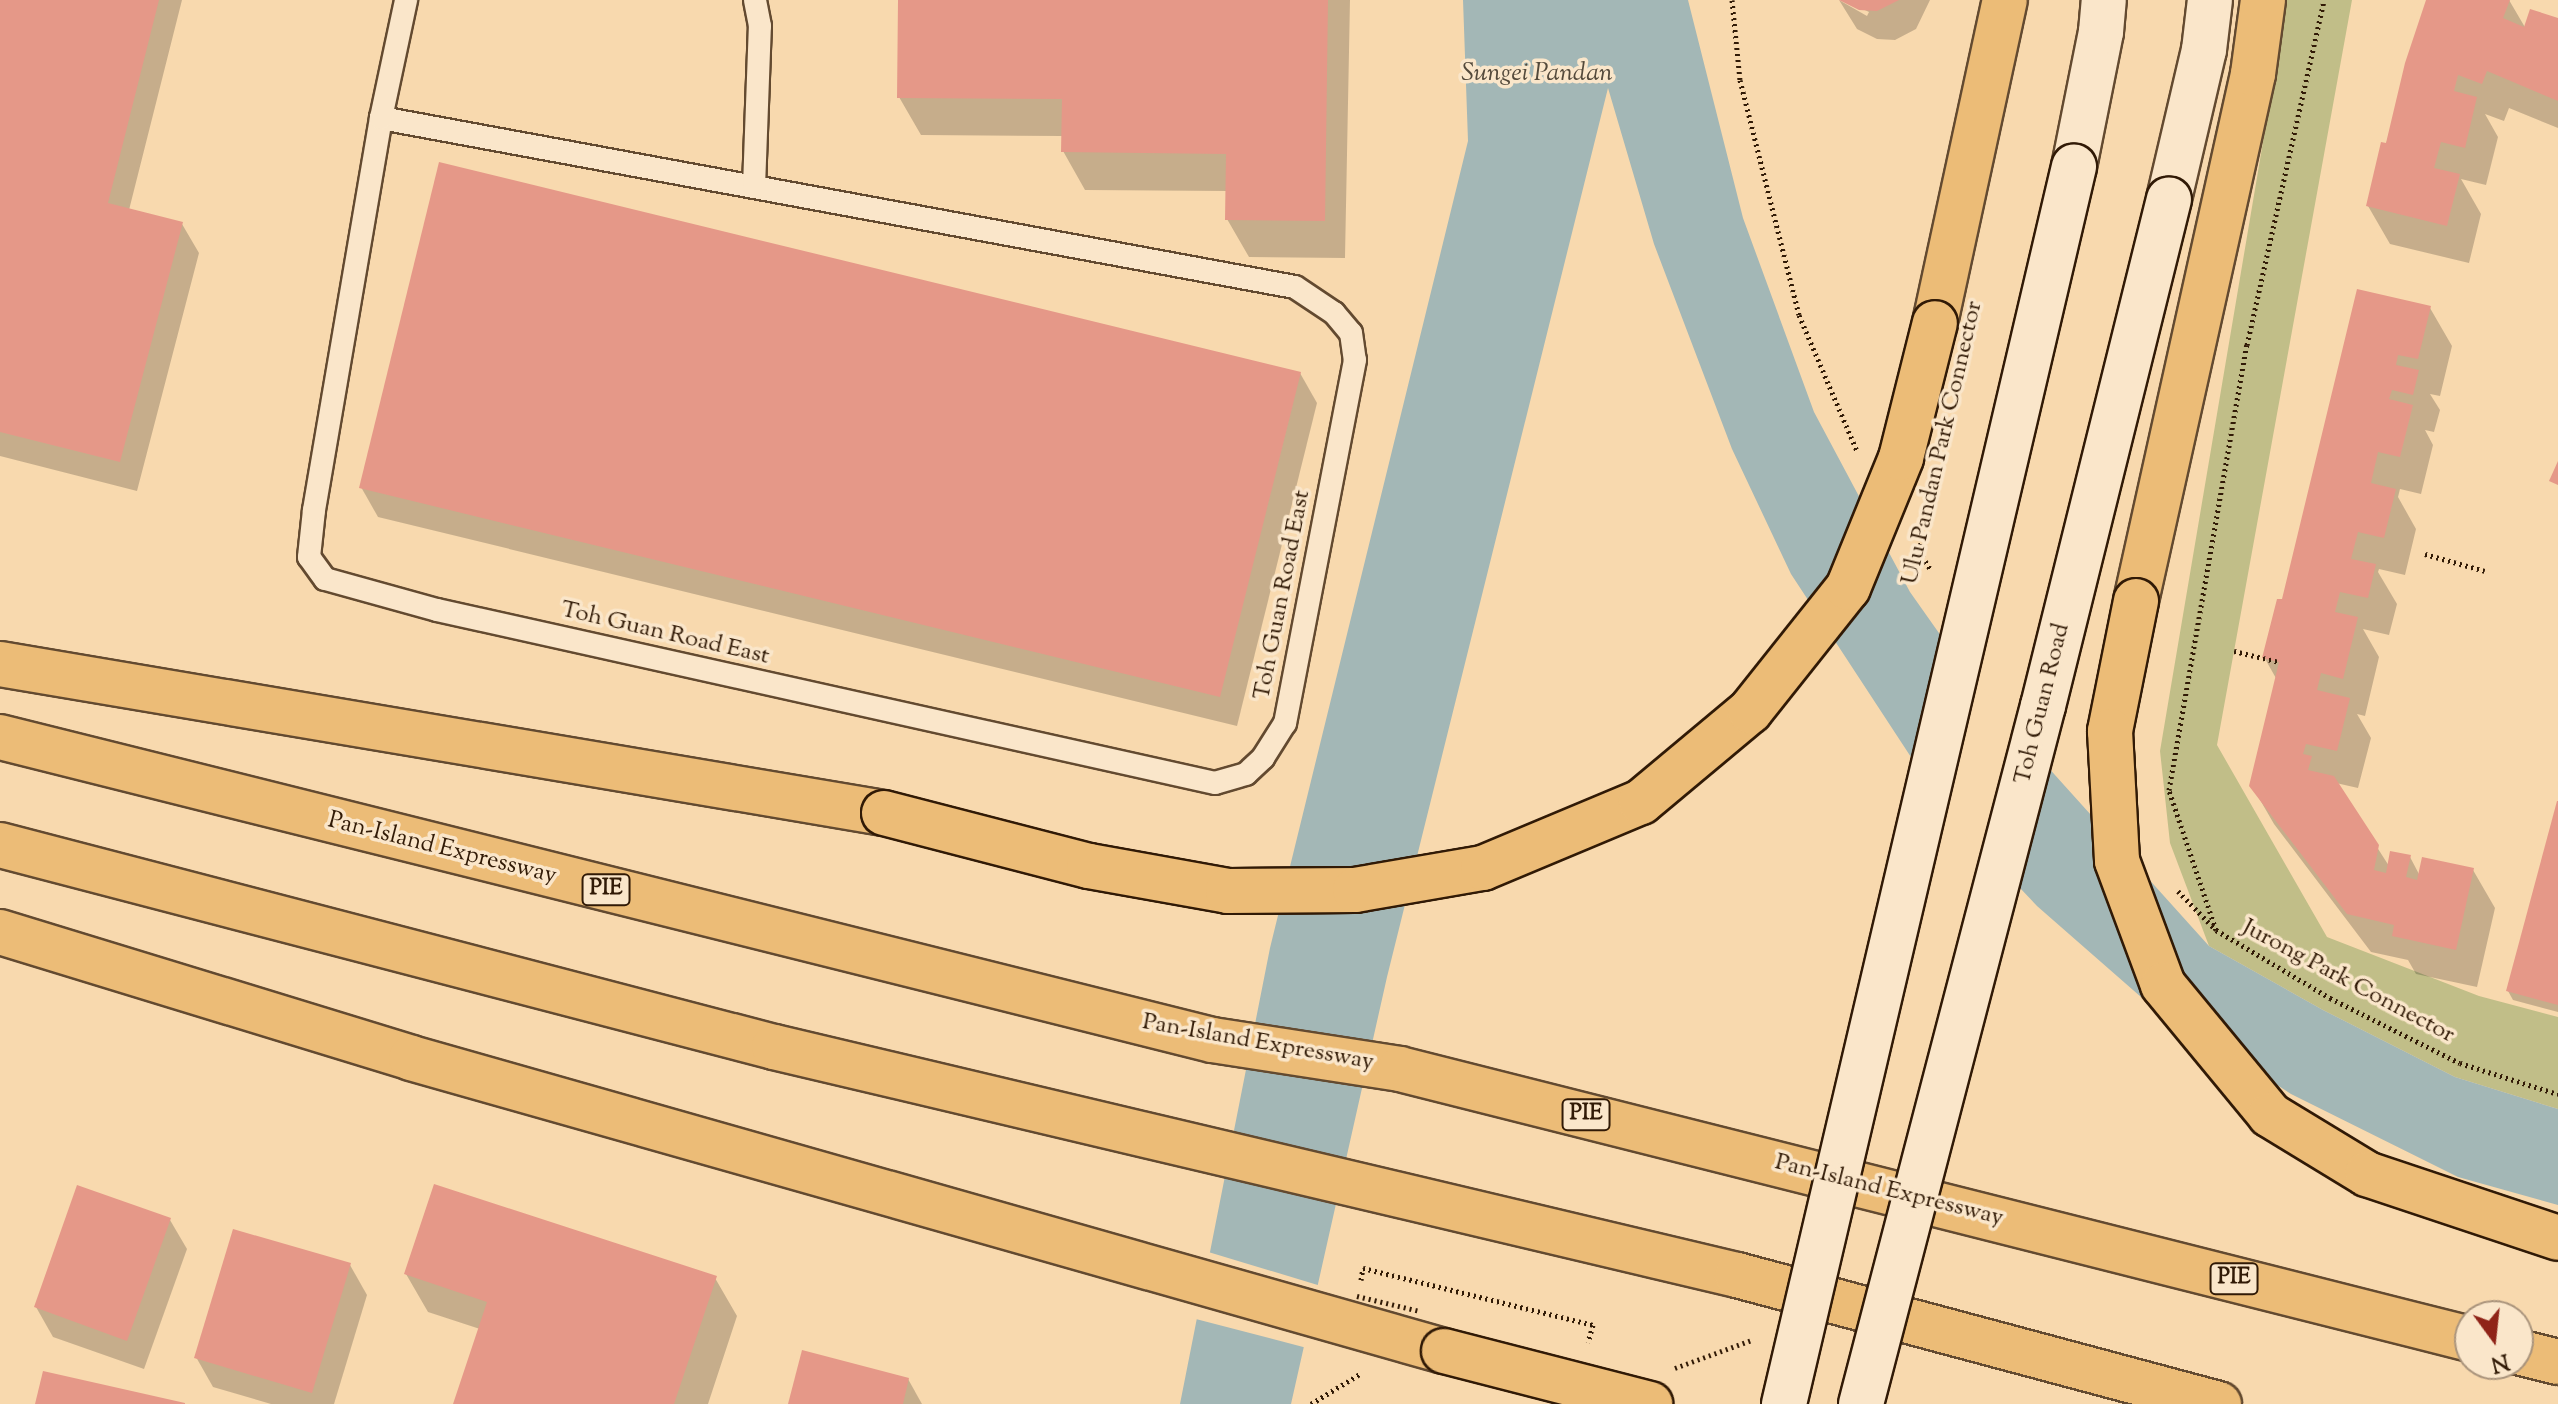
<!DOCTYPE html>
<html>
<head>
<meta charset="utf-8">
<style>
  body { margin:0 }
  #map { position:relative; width:2558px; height:1404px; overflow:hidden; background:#f8d9ae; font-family:"Sorts Mill Goudy",serif }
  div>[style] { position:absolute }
  .green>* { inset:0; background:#c1be88 }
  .water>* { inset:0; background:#a3b7b6 }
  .pier>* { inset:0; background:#f8d9ae }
  .shadow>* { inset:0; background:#0003 }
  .building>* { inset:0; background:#e59888 }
  .path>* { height:5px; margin-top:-2.5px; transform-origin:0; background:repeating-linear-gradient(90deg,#311a06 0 2px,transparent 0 6px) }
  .roads { filter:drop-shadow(2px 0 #634a30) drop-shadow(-2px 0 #634a30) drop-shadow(0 2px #634a30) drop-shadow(0 -2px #634a30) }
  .lane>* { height:22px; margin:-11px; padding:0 11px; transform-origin:11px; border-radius:11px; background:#fae6ca }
  .secondary>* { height:44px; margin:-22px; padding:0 22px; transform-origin:22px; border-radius:22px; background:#fae6ca }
  .highway>* { height:44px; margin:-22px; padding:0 22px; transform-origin:22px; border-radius:22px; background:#ecbc77 }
  .path-bridge>* { height:5px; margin-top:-2.5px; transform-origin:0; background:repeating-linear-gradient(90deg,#311a06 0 2px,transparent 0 6px) }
  .bridges { filter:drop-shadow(2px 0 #311a06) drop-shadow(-2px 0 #311a06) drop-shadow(0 2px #311a06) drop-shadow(0 -2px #311a06) }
  .secondary-bridge>* { height:44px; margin:-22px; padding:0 22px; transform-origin:22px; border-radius:22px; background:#fae6ca }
  .highway-bridge>* { height:44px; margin:-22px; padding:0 22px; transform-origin:22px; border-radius:22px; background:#ecbc77 }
  span { translate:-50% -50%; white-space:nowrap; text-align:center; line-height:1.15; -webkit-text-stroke:7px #fae6ca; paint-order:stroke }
  .shield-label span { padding:2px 6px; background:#fae6ca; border:2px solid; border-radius:6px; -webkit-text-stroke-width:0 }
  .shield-label { font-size:22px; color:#311a06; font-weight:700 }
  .street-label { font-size:24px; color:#311a06 }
  .water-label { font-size:26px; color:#53493b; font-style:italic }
  .north { position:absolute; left:2454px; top:1300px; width:80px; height:80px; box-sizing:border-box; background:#fae6ca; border:2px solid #aa947c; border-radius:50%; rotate:165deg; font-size:22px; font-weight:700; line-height:32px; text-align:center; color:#311a06 }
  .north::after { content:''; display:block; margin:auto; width:28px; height:36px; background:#8f2418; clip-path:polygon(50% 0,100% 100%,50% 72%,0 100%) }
</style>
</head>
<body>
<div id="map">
  <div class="green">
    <i style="clip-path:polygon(2287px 0,2352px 0,2217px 745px,2327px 937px,2479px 996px,2558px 1017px,2558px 1109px,2455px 1077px,2323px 1010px,2209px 946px,2170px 843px,2160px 751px)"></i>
  </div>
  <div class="water">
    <i style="clip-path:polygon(1463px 0,1688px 0,1743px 218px,1814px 412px,1910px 592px,1982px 694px,2209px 946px,2323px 1010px,2455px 1077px,2558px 1109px,2558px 1205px,2458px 1177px,2291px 1094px,2141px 997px,2037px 906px,1945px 809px,1791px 574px,1732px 449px,1654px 244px,1608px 88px,1387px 977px,1291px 1404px,1180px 1404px,1270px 948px,1468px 141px)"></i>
  </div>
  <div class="pier">
    <i style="clip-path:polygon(1943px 632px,1985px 691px,2050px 762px,2016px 889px,1942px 811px)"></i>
    <i style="clip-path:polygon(1205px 1251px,1321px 1286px,1307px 1348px,1192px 1318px)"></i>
  </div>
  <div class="shadow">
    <i style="clip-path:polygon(0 0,182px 0,129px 210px,182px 224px,199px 253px,137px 491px,0 456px)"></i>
    <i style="clip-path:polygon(900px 0,1350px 0,1345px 258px,1249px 257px,1227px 219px,1228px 191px,1085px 190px,1063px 151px,1063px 136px,921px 135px,899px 97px)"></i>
    <i style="clip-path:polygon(1839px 0,1867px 16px,1869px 12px,1844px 0,1930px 0,1916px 29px,1895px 40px,1877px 39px,1857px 29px)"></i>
    <i style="clip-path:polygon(2428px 0,2509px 0,2526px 29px,2558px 20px,2558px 128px,2509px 108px,2504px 121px,2485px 114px,2498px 137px,2486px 185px,2461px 179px,2481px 214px,2469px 263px,2390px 244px,2368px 206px)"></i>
    <i style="clip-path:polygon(2359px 291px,2430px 308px,2452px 346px,2440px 396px,2430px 394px,2440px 410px,2434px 432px,2425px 430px,2433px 445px,2421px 494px,2400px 489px,2398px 497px,2416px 529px,2405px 575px,2379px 569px,2378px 572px,2397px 604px,2389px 635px,2363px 629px,2379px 657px,2365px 716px,2357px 714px,2371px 738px,2358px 788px,2336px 783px,2389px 866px,2410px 857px,2420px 876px,2473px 870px,2495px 908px,2477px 987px,2416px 974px,2408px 960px,2371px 952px,2274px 824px,2252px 786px,2277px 680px,2264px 657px,2284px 602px)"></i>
    <i style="clip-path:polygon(1300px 373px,1317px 403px,1237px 726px,378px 517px,361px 487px)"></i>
    <i style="clip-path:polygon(2558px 805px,2558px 1012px,2513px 1000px,2508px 991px)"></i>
    <i style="clip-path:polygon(170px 1220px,187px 1249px,144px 1369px,53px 1337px,36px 1307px)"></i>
    <i style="clip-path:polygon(350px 1265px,367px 1295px,334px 1404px,271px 1404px,213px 1387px,196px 1357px)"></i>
    <i style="clip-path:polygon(406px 1274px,715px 1278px,737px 1316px,708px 1404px,455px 1404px,480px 1329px,428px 1312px)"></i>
    <i style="clip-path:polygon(908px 1379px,922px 1404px,790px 1404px)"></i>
  </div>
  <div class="building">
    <i style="clip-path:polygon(0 0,159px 0,108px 203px,183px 222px,120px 462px,0 432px)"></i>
    <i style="clip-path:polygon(898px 0,1328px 0,1325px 221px,1225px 220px,1226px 154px,1061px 152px,1062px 99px,897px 98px)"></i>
    <i style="clip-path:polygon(1839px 0,1899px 0,1877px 11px,1859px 10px)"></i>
    <i style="clip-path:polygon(2426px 0,2510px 0,2503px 18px,2524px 27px,2530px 9px,2558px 18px,2558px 101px,2487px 71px,2482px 84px,2458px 75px,2454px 91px,2477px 97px,2465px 148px,2441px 142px,2434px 168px,2460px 174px,2447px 226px,2366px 206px,2381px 142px,2386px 143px,2405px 63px)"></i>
    <i style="clip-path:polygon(439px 162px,1301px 372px,1220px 697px,359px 488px)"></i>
    <i style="clip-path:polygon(2357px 289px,2431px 306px,2418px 359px,2398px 355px,2396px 365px,2419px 370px,2413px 395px,2392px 390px,2389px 399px,2413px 405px,2400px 457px,2378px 452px,2371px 483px,2396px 489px,2384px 538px,2358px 532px,2351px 559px,2376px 564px,2368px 598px,2340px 592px,2335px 612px,2358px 617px,2343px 679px,2321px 673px,2317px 690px,2350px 698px,2337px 751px,2306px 744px,2303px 754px,2312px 756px,2308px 770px,2334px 776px,2379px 845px,2374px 870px,2386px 873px,2390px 851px,2411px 855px,2406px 877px,2417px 880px,2422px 857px,2474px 868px,2456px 950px,2392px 936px,2394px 925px,2347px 914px,2249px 786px,2279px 662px,2262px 658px,2277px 599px,2282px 599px)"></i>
    <i style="clip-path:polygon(2558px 461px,2558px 485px,2549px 481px)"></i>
    <i style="clip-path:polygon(2557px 801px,2558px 801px,2558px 1005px,2506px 991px)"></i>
    <i style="clip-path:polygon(434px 1184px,717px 1276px,674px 1404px,453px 1404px,487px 1302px,404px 1274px)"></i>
    <i style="clip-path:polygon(77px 1185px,171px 1218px,127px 1341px,34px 1307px)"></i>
    <i style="clip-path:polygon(233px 1229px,351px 1263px,312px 1393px,194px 1358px)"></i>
    <i style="clip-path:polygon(802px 1350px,909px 1378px,903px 1404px,788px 1404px)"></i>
    <i style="clip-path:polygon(43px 1371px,185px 1403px,185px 1404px,35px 1404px)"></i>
  </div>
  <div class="path">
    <i style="left:1732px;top:0;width:80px;rotate:84.3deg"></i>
    <i style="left:1740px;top:80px;width:242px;rotate:75.9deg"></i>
    <i style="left:1799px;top:315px;width:148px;rotate:66.9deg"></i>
    <i style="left:1915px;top:545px;width:7px;rotate:56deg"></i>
    <i style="left:1919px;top:551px;width:18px;rotate:-77deg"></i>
    <i style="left:1919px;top:551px;width:22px;rotate:58deg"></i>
    <i style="left:2425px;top:554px;width:62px;rotate:15.8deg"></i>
    <i style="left:2234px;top:651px;width:46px;rotate:13.7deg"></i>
    <i style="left:2178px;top:891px;width:54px;rotate:45.7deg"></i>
    <i style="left:2216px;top:930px;width:133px;rotate:30.8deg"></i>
    <i style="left:2330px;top:998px;width:145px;rotate:26.6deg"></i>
    <i style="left:2460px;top:1063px;width:103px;rotate:17.6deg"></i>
    <i style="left:2216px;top:930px;width:148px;rotate:-108.6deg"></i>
    <i style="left:2169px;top:790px;width:452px;rotate:-80.1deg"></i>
    <i style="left:2247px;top:345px;width:353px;rotate:-77.4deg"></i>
    <i style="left:1361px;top:1280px;width:12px;rotate:-81deg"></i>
    <i style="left:1363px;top:1268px;width:237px;rotate:13.9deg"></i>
    <i style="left:1593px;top:1325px;width:18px;rotate:106deg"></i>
    <i style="left:1311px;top:1404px;width:57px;rotate:-31.5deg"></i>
  </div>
  <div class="roads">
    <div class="lane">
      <i style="left:381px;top:118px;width:929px;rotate:10.48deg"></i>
      <i style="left:1295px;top:287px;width:47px;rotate:33.7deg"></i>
      <i style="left:1334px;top:313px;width:26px;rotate:50deg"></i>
      <i style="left:1351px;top:333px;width:27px;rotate:82deg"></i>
      <i style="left:1355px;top:360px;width:370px;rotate:100.9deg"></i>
      <i style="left:1285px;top:723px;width:41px;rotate:122.2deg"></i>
      <i style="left:1263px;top:758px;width:23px;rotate:137deg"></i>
      <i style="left:1246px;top:774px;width:32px;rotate:164deg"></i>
      <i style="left:1215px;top:783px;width:797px;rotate:-167.46deg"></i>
      <i style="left:437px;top:610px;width:116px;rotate:-164.5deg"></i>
      <i style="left:325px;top:579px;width:27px;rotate:-126deg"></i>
      <i style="left:309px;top:557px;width:47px;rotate:-83.9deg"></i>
      <i style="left:314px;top:510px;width:398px;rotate:-80.3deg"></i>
      <i style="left:381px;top:118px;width:121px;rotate:-78deg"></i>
      <i style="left:754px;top:187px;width:161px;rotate:-87.9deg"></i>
      <i style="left:760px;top:26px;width:26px;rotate:-101deg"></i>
    </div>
    <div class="secondary">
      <i style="left:2074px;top:167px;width:138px;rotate:-78.7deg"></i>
      <i style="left:2101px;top:32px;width:32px;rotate:-85deg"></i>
      <i style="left:2169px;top:199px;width:153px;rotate:-76.8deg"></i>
      <i style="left:2204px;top:50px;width:50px;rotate:-83.2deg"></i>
    </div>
    <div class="highway">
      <i style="left:1935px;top:323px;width:330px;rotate:-77.8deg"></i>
      <i style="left:2136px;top:601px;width:540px;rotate:-77.48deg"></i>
      <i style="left:2253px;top:74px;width:75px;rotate:-82.3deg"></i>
      <i style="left:0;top:664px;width:896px;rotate:9.57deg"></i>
      <i style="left:0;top:737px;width:1250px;rotate:14.03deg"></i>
      <i style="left:1213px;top:1040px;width:189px;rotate:8.8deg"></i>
      <i style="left:1400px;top:1069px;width:1104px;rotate:14.16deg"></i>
      <i style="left:0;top:845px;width:800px;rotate:14.63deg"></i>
      <i style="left:774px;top:1047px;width:990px;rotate:13.32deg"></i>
      <i style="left:1737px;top:1275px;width:499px;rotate:15deg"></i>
      <i style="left:0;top:932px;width:430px;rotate:17deg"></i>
      <i style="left:411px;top:1058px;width:1074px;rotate:15.84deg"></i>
      <i style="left:2518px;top:1352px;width:41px;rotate:14deg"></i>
    </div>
  </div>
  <div class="path-bridge">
    <i style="left:1357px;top:1296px;width:65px;rotate:13.4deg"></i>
    <i style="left:1675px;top:1368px;width:82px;rotate:-20deg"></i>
  </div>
  <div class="bridges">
    <div class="secondary-bridge">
      <i style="left:1784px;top:1404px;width:1271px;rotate:-76.81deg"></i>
      <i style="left:1861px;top:1404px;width:721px;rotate:-75.39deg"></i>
      <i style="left:2043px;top:706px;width:522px;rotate:-76.04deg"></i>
    </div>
    <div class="highway-bridge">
      <i style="left:2136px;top:601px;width:133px;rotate:101.3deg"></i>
      <i style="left:2110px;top:731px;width:130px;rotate:86.9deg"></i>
      <i style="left:2117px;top:861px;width:132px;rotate:69.6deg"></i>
      <i style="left:2163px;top:985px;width:168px;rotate:50.5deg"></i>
      <i style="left:2270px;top:1115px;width:114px;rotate:31.3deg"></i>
      <i style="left:2367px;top:1174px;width:201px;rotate:18.5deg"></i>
      <i style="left:884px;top:813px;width:212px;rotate:14.5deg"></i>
      <i style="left:1089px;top:866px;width:141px;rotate:10.2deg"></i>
      <i style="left:1228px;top:891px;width:127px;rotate:-0.5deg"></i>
      <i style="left:1355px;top:890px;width:130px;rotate:-9.8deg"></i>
      <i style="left:1483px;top:868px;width:171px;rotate:-22.7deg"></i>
      <i style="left:1641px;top:802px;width:142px;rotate:-39.9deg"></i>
      <i style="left:1750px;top:711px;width:157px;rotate:-51.5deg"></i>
      <i style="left:1848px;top:588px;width:140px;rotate:-67.8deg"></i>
      <i style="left:1901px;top:458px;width:139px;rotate:-75.9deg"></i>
      <i style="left:1444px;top:1351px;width:213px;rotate:14.4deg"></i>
    </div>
  </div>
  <div class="shield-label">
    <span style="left:606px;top:890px">PIE</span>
    <span style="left:1586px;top:1115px">PIE</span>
    <span style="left:2234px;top:1279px">PIE</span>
  </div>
  <div class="street-label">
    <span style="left:1943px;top:443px;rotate:-77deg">Ulu Pandan Park Connector</span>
    <span style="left:1283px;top:595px;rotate:-79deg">Toh Guan Road East</span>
    <span style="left:665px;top:634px;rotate:13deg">Toh Guan Road East</span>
    <span style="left:2043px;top:704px;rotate:-76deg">Toh Guan Road</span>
    <span style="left:442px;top:849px;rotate:14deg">Pan-Island Expressway</span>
    <span style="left:2348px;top:982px;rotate:28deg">Jurong Park Connector</span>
    <span style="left:1258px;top:1043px;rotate:10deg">Pan-Island Expressway</span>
    <span style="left:1889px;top:1191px;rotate:14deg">Pan-Island Expressway</span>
  </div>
  <div class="water-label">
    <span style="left:1537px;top:74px">Sungei Pandan</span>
  </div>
  <div class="north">N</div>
</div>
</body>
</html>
